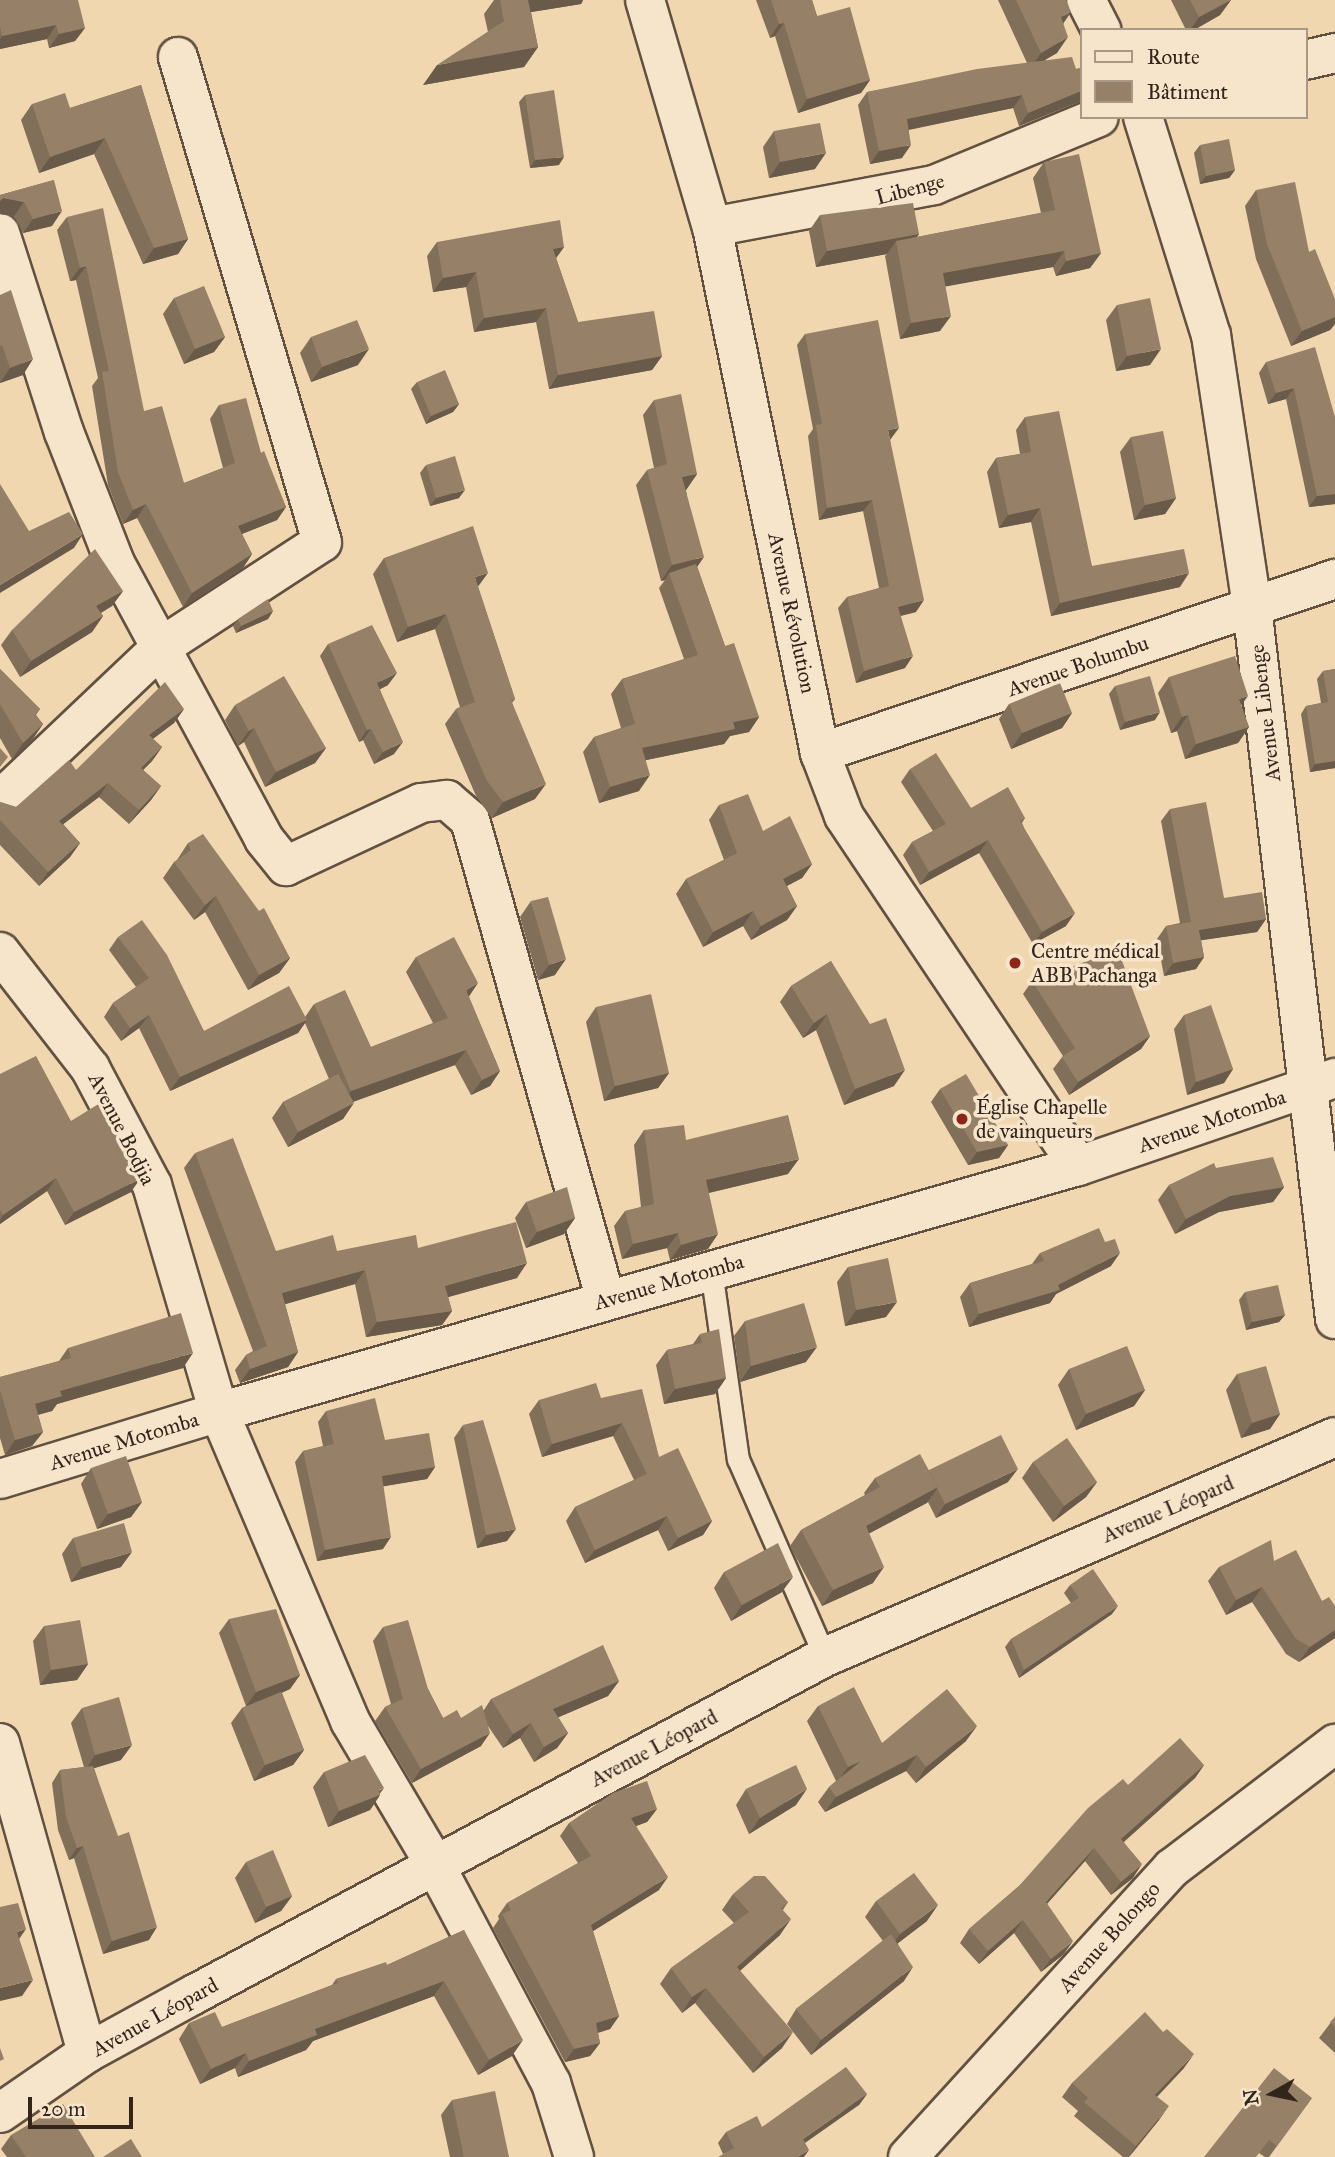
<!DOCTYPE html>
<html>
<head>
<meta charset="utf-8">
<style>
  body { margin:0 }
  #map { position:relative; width:1335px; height:2157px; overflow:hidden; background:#f1d7af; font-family:"IM FELL Great Primer",serif }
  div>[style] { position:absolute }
  .roads { filter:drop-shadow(2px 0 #625141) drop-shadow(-2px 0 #625141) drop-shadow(0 2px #625141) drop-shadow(0 -2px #625141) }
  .service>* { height:21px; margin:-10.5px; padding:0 10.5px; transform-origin:10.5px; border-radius:10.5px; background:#f6e5cb }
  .minor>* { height:38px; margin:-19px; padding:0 19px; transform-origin:19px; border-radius:19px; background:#f6e5cb }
  .tertiary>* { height:38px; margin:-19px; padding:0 19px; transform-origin:19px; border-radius:19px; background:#f6e5cb }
  .wall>* { inset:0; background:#816f59 }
  .shaded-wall>* { inset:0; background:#695a49 }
  .building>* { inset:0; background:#968168 }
  .dots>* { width:19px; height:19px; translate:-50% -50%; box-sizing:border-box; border:4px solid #f6e5cb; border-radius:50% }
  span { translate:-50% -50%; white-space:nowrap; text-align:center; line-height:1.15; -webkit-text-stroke:7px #f6e5cb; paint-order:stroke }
  .street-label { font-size:21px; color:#33241c }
  .poi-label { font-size:21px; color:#33241c }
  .left { translate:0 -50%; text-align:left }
  .legend { position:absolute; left:1080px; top:28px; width:228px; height:91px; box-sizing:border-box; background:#f6e5cb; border:2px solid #a89885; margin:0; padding:9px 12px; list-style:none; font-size:21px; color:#33241c }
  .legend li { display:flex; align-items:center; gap:14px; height:35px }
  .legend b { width:35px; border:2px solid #a89885 }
  .north { position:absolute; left:1237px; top:2059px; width:70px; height:70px; -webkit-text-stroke:5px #f6e5cb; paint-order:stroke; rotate:261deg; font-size:19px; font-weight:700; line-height:28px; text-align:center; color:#33241c }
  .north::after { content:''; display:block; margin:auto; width:24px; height:32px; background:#33241c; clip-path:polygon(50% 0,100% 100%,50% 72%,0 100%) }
  .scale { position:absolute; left:28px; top:2097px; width:105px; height:32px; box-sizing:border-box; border:4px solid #33241c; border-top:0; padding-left:9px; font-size:21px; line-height:24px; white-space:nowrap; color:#33241c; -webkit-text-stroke:5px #f6e5cb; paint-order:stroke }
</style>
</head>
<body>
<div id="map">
  <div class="roads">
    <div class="service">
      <i style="left:711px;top:1270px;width:191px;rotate:81.9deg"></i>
      <i style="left:738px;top:1459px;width:216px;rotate:66.3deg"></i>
    </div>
    <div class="minor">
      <i style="left:1086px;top:0;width:34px;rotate:63deg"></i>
      <i style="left:1305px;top:60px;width:31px;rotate:-13deg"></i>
      <i style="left:1143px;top:117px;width:228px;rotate:72.7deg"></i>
      <i style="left:1211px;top:335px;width:275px;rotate:81.4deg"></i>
      <i style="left:1252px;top:607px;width:717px;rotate:83.35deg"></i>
      <i style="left:712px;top:227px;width:226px;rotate:-10.7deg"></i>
      <i style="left:934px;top:185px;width:178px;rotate:-22.4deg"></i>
      <i style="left:0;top:233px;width:209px;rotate:72.2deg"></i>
      <i style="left:64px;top:432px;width:141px;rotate:68.7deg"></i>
      <i style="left:115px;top:563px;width:314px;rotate:61.6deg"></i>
      <i style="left:264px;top:839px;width:35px;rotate:51deg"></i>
      <i style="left:286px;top:866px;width:149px;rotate:-25deg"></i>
      <i style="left:421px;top:803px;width:26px;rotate:-7deg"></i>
      <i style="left:447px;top:800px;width:30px;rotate:41deg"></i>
      <i style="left:470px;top:820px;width:499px;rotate:74.2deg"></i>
      <i style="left:820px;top:753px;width:544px;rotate:-18.67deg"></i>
      <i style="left:0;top:800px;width:222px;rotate:-43.5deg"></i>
      <i style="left:161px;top:647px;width:192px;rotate:-33.1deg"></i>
      <i style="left:322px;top:542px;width:506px;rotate:-106.54deg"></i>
      <i style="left:0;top:952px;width:147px;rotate:52.2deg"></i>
      <i style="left:90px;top:1068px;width:132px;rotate:62.1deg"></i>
      <i style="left:152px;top:1185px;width:237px;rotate:73.6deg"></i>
      <i style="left:219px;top:1412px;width:336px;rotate:67deg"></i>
      <i style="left:350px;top:1721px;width:167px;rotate:59.4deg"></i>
      <i style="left:435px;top:1865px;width:247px;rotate:62deg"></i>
      <i style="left:551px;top:2083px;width:77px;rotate:72.7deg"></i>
      <i style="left:0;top:1479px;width:229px;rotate:-17deg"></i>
      <i style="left:219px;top:1412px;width:894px;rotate:-15.98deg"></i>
      <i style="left:1078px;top:1166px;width:272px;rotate:-18.9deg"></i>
      <i style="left:0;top:1743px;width:322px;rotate:74.3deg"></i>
      <i style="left:0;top:2113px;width:106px;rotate:-34.6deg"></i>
      <i style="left:87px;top:2053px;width:121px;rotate:-28.7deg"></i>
      <i style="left:193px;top:1995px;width:717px;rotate:-28.14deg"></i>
      <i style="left:825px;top:1657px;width:555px;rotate:-23.33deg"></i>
      <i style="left:908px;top:2157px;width:391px;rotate:-47.6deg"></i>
      <i style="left:1172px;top:1868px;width:205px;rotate:-37.3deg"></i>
    </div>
    <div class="tertiary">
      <i style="left:645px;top:0;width:237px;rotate:73.6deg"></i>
      <i style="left:712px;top:227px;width:537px;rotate:78.4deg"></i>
      <i style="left:820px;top:753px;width:67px;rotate:69.1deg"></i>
      <i style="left:844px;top:816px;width:421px;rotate:56.2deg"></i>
    </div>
  </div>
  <div class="wall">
    <i style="clip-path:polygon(0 0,85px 28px,75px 41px,49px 48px,47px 39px,0 49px)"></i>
    <i style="clip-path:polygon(494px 0,583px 0,581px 4px,531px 12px,538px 47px,524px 67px,423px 85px,488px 32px,484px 14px)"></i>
    <i style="clip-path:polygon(756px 0,812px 0,817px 16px,870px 80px,861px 93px,798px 113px,775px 36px,770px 38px)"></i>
    <i style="clip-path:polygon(998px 0,1066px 0,1063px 24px,1057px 53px,1044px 60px,1076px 69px,1081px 68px,1081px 101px,1019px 126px,1013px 108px,909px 130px,902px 158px,870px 164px,858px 105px,867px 92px,1027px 63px)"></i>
    <i style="clip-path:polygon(1171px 0,1231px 0,1220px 15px,1194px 30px,1186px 30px)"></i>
    <i style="clip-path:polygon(141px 85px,188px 239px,178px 254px,143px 264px,94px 154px,39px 173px,21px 120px,32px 104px,70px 108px)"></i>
    <i style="clip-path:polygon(525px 95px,559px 165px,530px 168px,519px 102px)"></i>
    <i style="clip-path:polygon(774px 131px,815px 169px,769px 178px,763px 147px)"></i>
    <i style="clip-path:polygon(1200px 145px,1235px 170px,1229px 178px,1200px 184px,1194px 153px)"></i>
    <i style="clip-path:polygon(1044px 162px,1101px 253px,1090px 268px,1056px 276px,1053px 267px,945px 286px,940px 331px,900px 339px,885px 256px,887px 254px,816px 267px,809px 231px,820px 215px,919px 234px,917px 237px,1041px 213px,1033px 178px)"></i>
    <i style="clip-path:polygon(54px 180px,52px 226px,23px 233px,14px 216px,0 214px,0 195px)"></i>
    <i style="clip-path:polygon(1256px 190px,1309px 252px,1335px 317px,1335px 324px,1330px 330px,1291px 346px,1256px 259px,1245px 206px)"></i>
    <i style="clip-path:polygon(67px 217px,144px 411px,184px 483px,223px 468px,210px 419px,219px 405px,261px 453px,286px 507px,277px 520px,242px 534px,252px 554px,243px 568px,183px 607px,137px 518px,123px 524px,108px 485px,92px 386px,98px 378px,76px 280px,70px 281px,57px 230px)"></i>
    <i style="clip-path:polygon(437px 242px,564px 247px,556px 258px,578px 322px,662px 356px,652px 370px,549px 389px,536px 322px,474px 332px,466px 287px,433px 292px,427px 256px)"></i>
    <i style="clip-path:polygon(0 295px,23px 375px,0 383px)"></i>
    <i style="clip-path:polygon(174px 298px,225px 337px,214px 352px,184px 364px,163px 314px)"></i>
    <i style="clip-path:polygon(1117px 305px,1150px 365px,1116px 371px,1106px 320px)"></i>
    <i style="clip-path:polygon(805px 334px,890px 440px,916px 612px,901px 616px,905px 668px,856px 683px,838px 608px,847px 597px,879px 588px,863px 511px,819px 520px,808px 436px,813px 429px,797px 345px)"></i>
    <i style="clip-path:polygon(311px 337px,358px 365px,311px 382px,300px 353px)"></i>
    <i style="clip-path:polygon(1266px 362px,1335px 417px,1335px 504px,1309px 507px,1286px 399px,1268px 404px,1259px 373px)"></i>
    <i style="clip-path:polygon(417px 382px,459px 404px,453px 412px,426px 424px,411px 389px)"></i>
    <i style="clip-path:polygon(654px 400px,697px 474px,686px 490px,697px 566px,725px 646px,759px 717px,749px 732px,730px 736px,724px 744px,646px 760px,639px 791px,599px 803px,583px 752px,594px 737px,621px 728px,611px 694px,622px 679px,684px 659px,659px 588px,665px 580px,661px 581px,636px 485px,647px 470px,654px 468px,643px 415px)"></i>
    <i style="clip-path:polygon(1025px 417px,1092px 566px,1180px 587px,1051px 616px,1031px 522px,999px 528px,987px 472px,996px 458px,1020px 454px,1016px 430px)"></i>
    <i style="clip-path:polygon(1131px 437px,1176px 498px,1165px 514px,1134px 520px,1120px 452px)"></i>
    <i style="clip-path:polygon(426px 465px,459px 498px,430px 506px,420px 473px)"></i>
    <i style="clip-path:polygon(384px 558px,478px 587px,515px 699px,512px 703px,535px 799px,492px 818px,476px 796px,445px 724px,456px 709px,460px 707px,435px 629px,397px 642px,373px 574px)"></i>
    <i style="clip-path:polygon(123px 591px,112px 606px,101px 613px,103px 616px,92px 632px,20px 677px,1px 645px,12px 630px)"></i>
    <i style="clip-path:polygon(273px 611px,268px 619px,236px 633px,233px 626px,238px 619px)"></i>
    <i style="clip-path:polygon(328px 644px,388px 685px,380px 689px,394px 754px,374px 764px,363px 740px,359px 742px,320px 656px)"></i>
    <i style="clip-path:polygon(0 669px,40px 709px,36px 715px,43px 724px,32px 740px,12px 759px,0 738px)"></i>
    <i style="clip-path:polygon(1335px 669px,1335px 768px,1310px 772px,1301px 714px,1306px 706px,1321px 703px,1317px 679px,1323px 671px)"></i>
    <i style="clip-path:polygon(1169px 677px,1241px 705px,1249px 727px,1238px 743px,1185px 759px,1177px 731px,1171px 733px,1158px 693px)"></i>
    <i style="clip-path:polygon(1115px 686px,1155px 720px,1120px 730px,1109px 694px)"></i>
    <i style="clip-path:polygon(1009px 704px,1072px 713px,1062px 728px,1011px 749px,999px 719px)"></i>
    <i style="clip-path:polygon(235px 705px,326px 748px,315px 763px,265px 787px,244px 742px,238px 746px,225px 720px)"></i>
    <i style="clip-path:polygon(184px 709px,174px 723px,153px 739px,162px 747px,152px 761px,143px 770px,161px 786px,151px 800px,129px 824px,99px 797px,63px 824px,80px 843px,70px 857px,39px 886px,0 845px,0 802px,16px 807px,76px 770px)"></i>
    <i style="clip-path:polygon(910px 769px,971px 808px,1025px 818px,1022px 823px,1066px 926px,1033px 944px,979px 853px,920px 885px,903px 855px,912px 842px,933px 831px,901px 782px)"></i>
    <i style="clip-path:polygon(719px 805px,763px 831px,812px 864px,802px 878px,787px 886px,797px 906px,787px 920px,751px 940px,743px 926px,703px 947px,676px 894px,686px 879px,724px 860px,709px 820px)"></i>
    <i style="clip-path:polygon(1170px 809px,1224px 898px,1266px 919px,1257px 932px,1201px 940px,1204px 957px,1196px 969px,1164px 976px,1157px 939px,1166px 926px,1180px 923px,1161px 821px)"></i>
    <i style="clip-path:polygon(188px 843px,290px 958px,279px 973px,248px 990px,205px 912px,194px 920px,163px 878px,174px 862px,177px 860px)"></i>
    <i style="clip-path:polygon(531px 901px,555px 975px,538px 980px,520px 917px)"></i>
    <i style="clip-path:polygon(118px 937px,204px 1031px,305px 1017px,314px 1004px,371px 1047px,433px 1023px,406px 972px,416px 957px,469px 997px,500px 1071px,490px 1086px,471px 1095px,455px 1065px,353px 1102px,343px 1119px,288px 1147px,272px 1118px,283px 1102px,329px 1079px,305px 1023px,298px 1033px,170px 1091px,139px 1028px,121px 1041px,104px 1017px,113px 1003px,136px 987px,109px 950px)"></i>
    <i style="clip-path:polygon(831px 961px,894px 1086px,844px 1105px,816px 1030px,803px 1038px,780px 1002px,791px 986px)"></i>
    <i style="clip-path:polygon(1032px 981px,1150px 1036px,1141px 1049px,1069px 1095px,1053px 1069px,1063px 1056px,1023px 994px)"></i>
    <i style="clip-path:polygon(596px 1007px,669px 1073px,658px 1088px,604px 1101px,586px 1022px)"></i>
    <i style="clip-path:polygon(1184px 1015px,1233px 1069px,1224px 1083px,1187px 1095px,1174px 1029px)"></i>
    <i style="clip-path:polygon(0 1074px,71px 1121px,131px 1192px,65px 1225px,47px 1191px,0 1224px)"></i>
    <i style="clip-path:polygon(940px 1089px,1008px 1145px,999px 1158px,968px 1165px,931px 1102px)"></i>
    <i style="clip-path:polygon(644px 1130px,686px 1140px,788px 1174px,709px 1193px,708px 1249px,670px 1260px,667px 1248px,622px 1259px,614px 1226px,625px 1211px,641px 1207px,634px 1145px)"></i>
    <i style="clip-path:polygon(195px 1153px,276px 1251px,337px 1251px,418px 1248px,517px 1278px,448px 1297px,452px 1311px,442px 1325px,366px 1337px,355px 1284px,285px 1304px,298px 1352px,288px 1367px,240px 1383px,235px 1370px,246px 1355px,253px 1351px,184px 1168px)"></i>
    <i style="clip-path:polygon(1216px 1168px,1284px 1187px,1273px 1202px,1219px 1212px,1175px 1234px,1158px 1200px,1169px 1185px)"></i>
    <i style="clip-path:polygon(526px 1202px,575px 1218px,564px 1234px,526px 1248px,515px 1218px)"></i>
    <i style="clip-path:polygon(1040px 1253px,1111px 1266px,1056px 1294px,1050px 1303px,969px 1327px,960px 1297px,970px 1283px,1032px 1264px)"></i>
    <i style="clip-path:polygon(848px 1267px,886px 1317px,845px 1326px,837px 1282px)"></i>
    <i style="clip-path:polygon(1245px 1292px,1285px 1315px,1279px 1322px,1246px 1330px,1239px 1300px)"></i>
    <i style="clip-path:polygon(745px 1321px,806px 1362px,740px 1382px,734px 1336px)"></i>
    <i style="clip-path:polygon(700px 1334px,726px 1378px,715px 1394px,664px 1404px,656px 1365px,667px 1350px,693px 1344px)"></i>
    <i style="clip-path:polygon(68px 1348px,183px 1368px,57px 1404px,52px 1411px,38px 1415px,43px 1432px,32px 1446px,5px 1455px,0 1438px,0 1377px,59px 1361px)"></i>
    <i style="clip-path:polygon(1069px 1369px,1145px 1390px,1134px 1406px,1076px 1430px,1058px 1385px)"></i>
    <i style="clip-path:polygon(1237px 1374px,1280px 1414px,1270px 1429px,1241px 1438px,1226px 1390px)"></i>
    <i style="clip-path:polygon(601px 1398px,659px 1457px,712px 1521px,703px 1535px,668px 1551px,658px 1530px,585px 1563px,566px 1521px,575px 1507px,634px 1480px,613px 1436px,542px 1457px,529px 1414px,539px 1400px)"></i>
    <i style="clip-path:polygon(326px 1411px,385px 1440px,435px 1467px,427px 1479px,383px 1486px,383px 1549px,317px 1561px,295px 1462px,303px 1451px,323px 1446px,318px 1422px)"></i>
    <i style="clip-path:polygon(463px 1425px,507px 1541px,477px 1548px,454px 1438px)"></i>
    <i style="clip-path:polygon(1033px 1462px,1097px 1482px,1086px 1497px,1053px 1522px,1022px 1478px)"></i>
    <i style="clip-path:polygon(91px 1468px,142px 1502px,131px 1517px,97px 1529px,81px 1484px)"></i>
    <i style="clip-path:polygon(929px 1470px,1008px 1482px,936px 1518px,928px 1502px,869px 1533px,873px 1583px,822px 1606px,790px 1546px,801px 1530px,865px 1495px,864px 1493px,875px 1478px)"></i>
    <i style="clip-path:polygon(73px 1538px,121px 1567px,71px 1582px,62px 1554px)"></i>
    <i style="clip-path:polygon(1274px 1561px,1322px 1601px,1335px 1606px,1335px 1638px,1299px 1662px,1286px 1654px,1252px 1602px,1226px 1615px,1208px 1581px,1219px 1567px)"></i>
    <i style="clip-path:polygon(724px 1572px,782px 1592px,731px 1621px,714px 1588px)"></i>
    <i style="clip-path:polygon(1070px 1585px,1112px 1614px,1019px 1678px,1005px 1647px,1011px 1639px,1071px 1603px,1064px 1593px)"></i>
    <i style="clip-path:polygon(229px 1619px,300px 1675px,290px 1689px,282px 1693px,304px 1750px,293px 1765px,254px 1781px,231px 1723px,242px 1708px,246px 1706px,219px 1633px)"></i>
    <i style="clip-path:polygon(44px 1626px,88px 1664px,77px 1680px,40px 1685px,33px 1641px)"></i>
    <i style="clip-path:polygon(383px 1627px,428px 1689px,443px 1718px,461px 1718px,484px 1710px,491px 1699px,619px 1681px,608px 1696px,558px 1717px,568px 1733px,557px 1748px,534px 1762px,520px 1738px,503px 1748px,488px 1726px,481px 1746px,412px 1783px,375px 1721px,385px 1707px,391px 1704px,373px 1641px)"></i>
    <i style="clip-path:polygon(818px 1706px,882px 1743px,966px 1741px,916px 1783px,906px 1771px,825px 1812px,818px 1802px,829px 1787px,836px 1781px,807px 1721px)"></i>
    <i style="clip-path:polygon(82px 1708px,121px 1760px,94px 1768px,149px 1940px,103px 1954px,74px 1858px,69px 1860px,58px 1830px,52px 1783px,60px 1770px,84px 1767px,71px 1723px)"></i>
    <i style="clip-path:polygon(1204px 1765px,1195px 1778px,1124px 1842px,1133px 1878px,1111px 1895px,1085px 1861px,1047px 1904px,1064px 1954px,1041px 1972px,1014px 1933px,979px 1964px,960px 1943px,969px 1929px,1019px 1886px,1128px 1785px)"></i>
    <i style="clip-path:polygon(324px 1772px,380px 1793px,380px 1795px,370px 1810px,328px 1827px,313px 1787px)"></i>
    <i style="clip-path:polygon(746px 1789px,796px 1805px,749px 1834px,736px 1805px)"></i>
    <i style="clip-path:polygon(657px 1809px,647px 1822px,636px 1826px,659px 1890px,593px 1931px,619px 2016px,610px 2029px,598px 2033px,600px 2043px,590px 2056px,565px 2062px,493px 1928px,499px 1919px,498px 1916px,507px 1903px,578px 1863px,560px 1836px,569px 1823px)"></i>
    <i style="clip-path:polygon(246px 1862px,292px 1896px,281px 1911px,255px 1923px,235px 1878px)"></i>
    <i style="clip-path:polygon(733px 1894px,788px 1902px,783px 1910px,780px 1935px,740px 1971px,782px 2048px,753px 2073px,695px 2003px,682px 2013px,660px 1984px,671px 1968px,734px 1923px,722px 1910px)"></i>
    <i style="clip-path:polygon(876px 1901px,927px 1921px,898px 1943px,904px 1981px,811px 2055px,787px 2024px,796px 2009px,883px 1941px,865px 1917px)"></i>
    <i style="clip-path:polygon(464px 1930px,512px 2056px,478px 2075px,434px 1996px,313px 2041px,306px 2050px,238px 2077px,235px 2068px,200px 2084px,179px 2039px,189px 2023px,222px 2027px,332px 1985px,336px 1979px,387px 1965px)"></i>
    <i style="clip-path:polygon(1335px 2017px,1335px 2053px,1319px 2038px)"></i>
    <i style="clip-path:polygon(1163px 2032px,1184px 2068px,1157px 2097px,1159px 2120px,1129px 2157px,1123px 2157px,1074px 2116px,1078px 2111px,1062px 2097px,1072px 2083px)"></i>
    <i style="clip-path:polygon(867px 2094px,859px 2105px,723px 2154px,718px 2143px,726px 2132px,762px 2127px)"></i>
    <i style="clip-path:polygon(1312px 2098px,1269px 2157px,1265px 2157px,1259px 2153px,1204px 2157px)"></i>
    <i style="clip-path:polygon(452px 2100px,509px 2157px,450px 2157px,441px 2115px)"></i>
    <i style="clip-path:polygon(11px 2135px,95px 2157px,7px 2157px,1px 2149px)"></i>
  </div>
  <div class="shaded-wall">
    <i style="clip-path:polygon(524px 0,583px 0,581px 4px,513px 15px)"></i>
    <i style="clip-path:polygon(1231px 0,1220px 15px,1194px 30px,1190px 30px,1199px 17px)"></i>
    <i style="clip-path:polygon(1071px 12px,1061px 27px,1061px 17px)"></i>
    <i style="clip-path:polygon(784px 23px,775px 36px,770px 38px,779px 24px)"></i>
    <i style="clip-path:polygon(56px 25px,47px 39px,0 49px,0 39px,2px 36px)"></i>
    <i style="clip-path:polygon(85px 28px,75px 41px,49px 48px,59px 34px)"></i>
    <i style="clip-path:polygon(1068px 37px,1057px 53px,1030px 69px,1041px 53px)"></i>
    <i style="clip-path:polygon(538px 47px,524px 67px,423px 85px,437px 65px)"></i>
    <i style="clip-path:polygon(870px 80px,861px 93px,798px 113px,807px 99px)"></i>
    <i style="clip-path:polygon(1081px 91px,1081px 101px,1019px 126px,1028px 113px)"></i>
    <i style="clip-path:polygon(1022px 95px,1013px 108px,897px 132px,907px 119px)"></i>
    <i style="clip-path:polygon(105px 138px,94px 154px,39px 173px,50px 157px)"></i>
    <i style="clip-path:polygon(911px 145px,902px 158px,870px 164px,879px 151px)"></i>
    <i style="clip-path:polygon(826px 153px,815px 169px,769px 178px,780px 162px)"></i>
    <i style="clip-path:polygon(564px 157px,559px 165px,530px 168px,535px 160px)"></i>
    <i style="clip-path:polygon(1235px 170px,1229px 178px,1200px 184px,1206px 176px)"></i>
    <i style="clip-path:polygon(3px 198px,24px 202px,14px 216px,0 214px,0 201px)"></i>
    <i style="clip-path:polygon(62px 211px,52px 226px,23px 233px,33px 219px)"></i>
    <i style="clip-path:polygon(919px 234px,908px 249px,896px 241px,887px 254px,816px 267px,827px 251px)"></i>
    <i style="clip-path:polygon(188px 239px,178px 254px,143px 264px,154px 248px)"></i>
    <i style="clip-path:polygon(564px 247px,554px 261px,553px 249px)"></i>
    <i style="clip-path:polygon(1064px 251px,1053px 267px,932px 289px,943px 273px)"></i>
    <i style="clip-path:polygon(1101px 253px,1090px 268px,1056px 276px,1066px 261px)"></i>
    <i style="clip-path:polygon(86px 266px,76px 280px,70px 281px,80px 268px)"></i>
    <i style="clip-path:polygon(476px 272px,466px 287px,433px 292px,443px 278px)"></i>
    <i style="clip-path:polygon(546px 308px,536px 322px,474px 332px,484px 318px)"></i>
    <i style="clip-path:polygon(951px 316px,940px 331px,900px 339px,911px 323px)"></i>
    <i style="clip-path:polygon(1335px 317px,1335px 324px,1330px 330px,1291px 346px,1302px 331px)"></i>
    <i style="clip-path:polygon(225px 337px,214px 352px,184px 364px,195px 349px)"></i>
    <i style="clip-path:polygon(369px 349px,358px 365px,311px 382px,322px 367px)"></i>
    <i style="clip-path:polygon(1161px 349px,1150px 365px,1116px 371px,1127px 356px)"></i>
    <i style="clip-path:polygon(662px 356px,652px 370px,549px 389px,558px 375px)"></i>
    <i style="clip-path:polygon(33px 359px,23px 375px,0 383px,10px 368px)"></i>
    <i style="clip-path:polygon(1294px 388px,1286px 399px,1268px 404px,1276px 393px)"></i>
    <i style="clip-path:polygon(459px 404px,453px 412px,426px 424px,431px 416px)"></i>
    <i style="clip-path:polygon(899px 428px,890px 440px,888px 430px)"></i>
    <i style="clip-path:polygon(697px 474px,686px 490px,672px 493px,682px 477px)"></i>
    <i style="clip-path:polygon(465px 490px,459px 498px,430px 506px,436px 498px)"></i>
    <i style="clip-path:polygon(1335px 494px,1335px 504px,1309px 507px,1317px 496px)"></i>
    <i style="clip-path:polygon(1176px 498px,1165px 514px,1134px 520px,1145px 505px)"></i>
    <i style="clip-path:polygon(872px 500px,863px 511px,819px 520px,827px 508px)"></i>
    <i style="clip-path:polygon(146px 504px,137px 518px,123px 524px,133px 510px)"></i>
    <i style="clip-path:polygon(286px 507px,277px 520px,229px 539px,238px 526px)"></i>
    <i style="clip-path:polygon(1040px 508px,1031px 522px,999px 528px,1008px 515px)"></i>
    <i style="clip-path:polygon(83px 534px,74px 548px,0 593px,0 585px)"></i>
    <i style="clip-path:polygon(252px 554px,243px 568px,183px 607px,192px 593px)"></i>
    <i style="clip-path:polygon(704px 557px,693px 573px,669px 573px,665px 580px,661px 581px,672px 565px)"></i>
    <i style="clip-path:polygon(488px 573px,477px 588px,475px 577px)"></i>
    <i style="clip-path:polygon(1189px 573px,1180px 587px,1051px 616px,1060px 603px)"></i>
    <i style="clip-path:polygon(123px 591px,112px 606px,85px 622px,96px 606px)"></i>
    <i style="clip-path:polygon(924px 600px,916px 612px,890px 618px,898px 607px)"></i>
    <i style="clip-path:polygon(273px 611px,268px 619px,236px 633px,241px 626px)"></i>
    <i style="clip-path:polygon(446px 614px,435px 629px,397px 642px,408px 627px)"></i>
    <i style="clip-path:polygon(103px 616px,92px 632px,20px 677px,31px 661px)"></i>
    <i style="clip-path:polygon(913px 656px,905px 668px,856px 683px,864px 671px)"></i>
    <i style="clip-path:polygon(397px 673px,388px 685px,369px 695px,377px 683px)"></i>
    <i style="clip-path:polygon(1248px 696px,1237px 711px,1239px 699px)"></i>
    <i style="clip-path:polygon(184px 709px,174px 723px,139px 749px,149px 735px)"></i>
    <i style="clip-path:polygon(1160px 712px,1155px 720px,1120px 730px,1125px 722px)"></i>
    <i style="clip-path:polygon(1072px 713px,1062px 728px,1011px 749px,1022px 733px)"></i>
    <i style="clip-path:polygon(1188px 715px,1177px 731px,1171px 733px,1182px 717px)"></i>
    <i style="clip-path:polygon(759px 717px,749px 732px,730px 736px,724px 744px,632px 763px,642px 748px,733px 722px)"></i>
    <i style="clip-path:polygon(43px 724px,32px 740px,12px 759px,23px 743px)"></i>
    <i style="clip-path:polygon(1249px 727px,1238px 743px,1185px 759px,1196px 744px)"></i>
    <i style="clip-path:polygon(254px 728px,244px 742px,238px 746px,249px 731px)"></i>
    <i style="clip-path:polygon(371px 729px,363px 740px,359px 742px,367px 730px)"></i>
    <i style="clip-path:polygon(403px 742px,394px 754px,374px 764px,383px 752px)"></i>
    <i style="clip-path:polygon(162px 747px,152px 761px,131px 782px,141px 768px)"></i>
    <i style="clip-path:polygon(326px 748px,315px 763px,265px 787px,276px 772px)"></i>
    <i style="clip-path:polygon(1335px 761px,1335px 768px,1310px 772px,1315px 764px)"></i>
    <i style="clip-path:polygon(650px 775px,639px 791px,599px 803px,610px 787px)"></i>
    <i style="clip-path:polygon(108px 783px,99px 797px,49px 835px,59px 821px)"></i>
    <i style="clip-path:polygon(546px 784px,535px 799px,492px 818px,503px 802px)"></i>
    <i style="clip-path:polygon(161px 786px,151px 800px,129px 824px,139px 810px)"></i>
    <i style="clip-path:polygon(988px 840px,979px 853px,920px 885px,929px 872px)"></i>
    <i style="clip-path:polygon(80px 843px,70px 857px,39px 886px,48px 872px)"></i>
    <i style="clip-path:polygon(812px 864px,802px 878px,773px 893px,783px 879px)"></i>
    <i style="clip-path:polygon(216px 896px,205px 912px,194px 920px,205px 905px)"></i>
    <i style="clip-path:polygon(797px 906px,787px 920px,751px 940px,761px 926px)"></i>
    <i style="clip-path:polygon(753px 911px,743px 926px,703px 947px,713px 932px)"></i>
    <i style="clip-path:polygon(1075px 913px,1066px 926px,1033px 944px,1042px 932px)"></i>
    <i style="clip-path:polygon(1266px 919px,1257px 932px,1190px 942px,1199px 930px)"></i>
    <i style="clip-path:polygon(1204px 957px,1196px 969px,1164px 976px,1173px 963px)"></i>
    <i style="clip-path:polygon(290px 958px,279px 973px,248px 990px,259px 975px)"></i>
    <i style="clip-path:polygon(566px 959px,555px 975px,538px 980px,549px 965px)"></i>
    <i style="clip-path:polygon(478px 983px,468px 998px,466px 990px)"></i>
    <i style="clip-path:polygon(827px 1014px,816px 1030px,803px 1038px,814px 1023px)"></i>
    <i style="clip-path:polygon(149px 1015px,139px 1028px,121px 1041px,130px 1028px)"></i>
    <i style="clip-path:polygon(307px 1020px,298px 1033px,170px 1091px,180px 1077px)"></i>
    <i style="clip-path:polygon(1150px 1036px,1141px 1049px,1069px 1095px,1078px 1082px)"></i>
    <i style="clip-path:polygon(466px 1050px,455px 1065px,341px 1106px,351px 1091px)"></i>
    <i style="clip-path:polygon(1233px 1069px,1224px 1083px,1187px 1095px,1196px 1082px)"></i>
    <i style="clip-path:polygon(905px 1070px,894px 1086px,844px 1105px,855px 1089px)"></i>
    <i style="clip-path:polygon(500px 1071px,490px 1086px,471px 1095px,482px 1080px)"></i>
    <i style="clip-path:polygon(669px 1073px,658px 1088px,604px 1101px,615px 1086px)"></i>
    <i style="clip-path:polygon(354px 1103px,343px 1119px,288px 1147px,298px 1132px)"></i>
    <i style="clip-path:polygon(1008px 1145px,999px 1158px,968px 1165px,977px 1152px)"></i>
    <i style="clip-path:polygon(799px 1159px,788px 1174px,695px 1196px,706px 1180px)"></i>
    <i style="clip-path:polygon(56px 1178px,47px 1191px,0 1224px,0 1220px,3px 1215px)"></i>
    <i style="clip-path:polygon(140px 1179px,131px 1192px,65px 1225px,74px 1212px)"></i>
    <i style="clip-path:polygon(1284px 1187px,1273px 1202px,1219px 1212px,1175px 1234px,1186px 1219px,1230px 1196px)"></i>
    <i style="clip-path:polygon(575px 1218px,564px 1234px,526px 1248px,537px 1232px)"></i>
    <i style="clip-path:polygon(678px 1233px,667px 1248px,622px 1259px,633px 1244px)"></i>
    <i style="clip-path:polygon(718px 1234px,708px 1249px,670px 1260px,681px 1245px)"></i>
    <i style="clip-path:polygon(1120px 1253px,1111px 1266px,1056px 1294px,1050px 1303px,969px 1327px,979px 1314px,1058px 1285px)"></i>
    <i style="clip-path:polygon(527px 1263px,517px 1278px,434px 1301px,445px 1286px)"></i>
    <i style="clip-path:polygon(365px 1270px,355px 1284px,272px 1308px,282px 1293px)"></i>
    <i style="clip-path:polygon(897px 1302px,886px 1317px,845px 1326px,856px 1310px)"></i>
    <i style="clip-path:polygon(452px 1311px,442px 1325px,366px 1337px,377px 1322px)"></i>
    <i style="clip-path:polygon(1285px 1315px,1279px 1322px,1246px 1330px,1252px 1322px)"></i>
    <i style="clip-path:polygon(817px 1347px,806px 1362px,740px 1382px,751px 1366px)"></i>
    <i style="clip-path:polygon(298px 1352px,288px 1367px,240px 1383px,250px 1369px)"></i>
    <i style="clip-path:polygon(193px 1353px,183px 1368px,57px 1404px,52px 1411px,24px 1418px,35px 1404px,60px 1391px)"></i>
    <i style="clip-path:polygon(726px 1378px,715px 1394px,664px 1404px,675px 1389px)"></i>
    <i style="clip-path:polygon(1145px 1390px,1134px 1406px,1076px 1430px,1086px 1414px)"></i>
    <i style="clip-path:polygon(1280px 1414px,1270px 1429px,1241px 1438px,1252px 1423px)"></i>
    <i style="clip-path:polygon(622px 1423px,613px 1436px,542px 1457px,552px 1444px)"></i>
    <i style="clip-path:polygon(43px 1432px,32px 1446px,5px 1455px,15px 1440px)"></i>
    <i style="clip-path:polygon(435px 1467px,427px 1479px,374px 1488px,382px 1476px)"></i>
    <i style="clip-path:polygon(1018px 1469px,1008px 1482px,936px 1518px,945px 1504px)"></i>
    <i style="clip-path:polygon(1097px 1482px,1086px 1497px,1053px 1522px,1064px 1506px)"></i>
    <i style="clip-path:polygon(938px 1487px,927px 1503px,855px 1541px,866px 1526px)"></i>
    <i style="clip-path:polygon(142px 1502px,131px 1517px,97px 1529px,108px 1514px)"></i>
    <i style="clip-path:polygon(667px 1516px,658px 1530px,585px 1563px,595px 1550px)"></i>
    <i style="clip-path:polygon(712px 1521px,703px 1535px,668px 1551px,678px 1538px)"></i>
    <i style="clip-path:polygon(516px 1529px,507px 1541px,477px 1548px,486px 1535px)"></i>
    <i style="clip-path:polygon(391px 1537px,383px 1549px,317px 1561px,325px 1550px)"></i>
    <i style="clip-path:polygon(132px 1552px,121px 1567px,71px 1582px,82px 1567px)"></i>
    <i style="clip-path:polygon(884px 1567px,873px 1583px,822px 1606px,833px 1590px)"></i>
    <i style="clip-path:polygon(793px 1577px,782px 1592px,731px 1621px,742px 1605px)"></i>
    <i style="clip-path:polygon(1262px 1587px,1252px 1602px,1226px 1615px,1236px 1600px)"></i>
    <i style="clip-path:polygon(1118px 1606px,1112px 1614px,1019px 1678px,1024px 1670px)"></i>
    <i style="clip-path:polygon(1335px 1630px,1335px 1638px,1299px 1662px,1310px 1647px)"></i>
    <i style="clip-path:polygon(88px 1664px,77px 1680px,40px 1685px,51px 1670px)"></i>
    <i style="clip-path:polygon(300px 1675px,290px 1689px,246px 1706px,256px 1692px)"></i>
    <i style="clip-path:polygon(619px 1681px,608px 1696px,543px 1724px,553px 1709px)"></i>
    <i style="clip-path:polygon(531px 1723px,520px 1738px,503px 1748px,513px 1734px)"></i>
    <i style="clip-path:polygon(977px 1726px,966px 1741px,916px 1783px,926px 1767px)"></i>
    <i style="clip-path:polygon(490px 1733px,481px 1746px,412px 1783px,421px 1769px)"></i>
    <i style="clip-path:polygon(568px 1733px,557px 1748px,534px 1762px,544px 1747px)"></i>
    <i style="clip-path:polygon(132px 1745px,121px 1760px,85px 1771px,95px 1755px)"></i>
    <i style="clip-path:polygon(304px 1750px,293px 1765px,254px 1781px,265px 1765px)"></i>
    <i style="clip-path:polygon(917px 1755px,906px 1771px,825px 1812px,836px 1797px)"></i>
    <i style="clip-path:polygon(861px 1761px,837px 1783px,848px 1767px)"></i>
    <i style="clip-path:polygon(1204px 1765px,1195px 1778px,1112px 1852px,1121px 1839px)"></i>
    <i style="clip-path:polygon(384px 1788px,378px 1796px,380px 1795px,370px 1810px,328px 1827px,339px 1811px)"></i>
    <i style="clip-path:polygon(807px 1789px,796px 1805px,749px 1834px,760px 1818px)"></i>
    <i style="clip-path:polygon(657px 1809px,647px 1822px,622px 1831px,631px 1818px)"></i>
    <i style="clip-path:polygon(83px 1846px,74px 1858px,69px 1860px,77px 1848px)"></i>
    <i style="clip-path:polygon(1094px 1848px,1085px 1861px,1037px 1915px,1046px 1902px)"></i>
    <i style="clip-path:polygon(1142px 1864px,1133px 1878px,1111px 1895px,1121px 1882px)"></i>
    <i style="clip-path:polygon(668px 1877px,659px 1890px,582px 1938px,591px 1925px)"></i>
    <i style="clip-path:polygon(292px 1896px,281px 1911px,255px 1923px,266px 1907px)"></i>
    <i style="clip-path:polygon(938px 1905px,927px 1921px,889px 1950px,900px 1934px)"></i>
    <i style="clip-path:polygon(791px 1919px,780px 1935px,726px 1983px,737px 1967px)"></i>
    <i style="clip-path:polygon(1023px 1920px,1014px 1933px,979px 1964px,988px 1951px)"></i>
    <i style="clip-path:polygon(157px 1927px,149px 1940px,103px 1954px,112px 1941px)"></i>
    <i style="clip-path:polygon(26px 1929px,15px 1945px,17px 1932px)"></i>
    <i style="clip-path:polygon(1073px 1941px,1064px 1954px,1041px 1972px,1051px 1959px)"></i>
    <i style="clip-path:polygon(913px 1967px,904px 1981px,811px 2055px,821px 2040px)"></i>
    <i style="clip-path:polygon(33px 1980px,22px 1996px,0 2001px,0 1988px)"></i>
    <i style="clip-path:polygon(444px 1981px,434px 1996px,313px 2041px,306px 2050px,238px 2077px,249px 2061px,315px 2029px)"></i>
    <i style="clip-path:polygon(706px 1988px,695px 2003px,682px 2013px,692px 1997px)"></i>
    <i style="clip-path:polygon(619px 2016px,610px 2029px,586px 2036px,596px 2023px)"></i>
    <i style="clip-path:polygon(793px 2032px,782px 2048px,753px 2073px,764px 2057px)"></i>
    <i style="clip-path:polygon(523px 2040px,512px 2056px,478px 2075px,489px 2060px)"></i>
    <i style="clip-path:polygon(600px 2043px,590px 2056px,565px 2062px,574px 2049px)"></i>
    <i style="clip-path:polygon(246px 2053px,235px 2068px,200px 2084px,211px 2069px)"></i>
    <i style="clip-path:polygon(1194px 2054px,1184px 2068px,1145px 2109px,1155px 2095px)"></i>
    <i style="clip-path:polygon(867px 2094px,859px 2105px,795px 2150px,803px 2139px)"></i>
    <i style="clip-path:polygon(1169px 2106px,1159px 2120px,1129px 2157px,1136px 2146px)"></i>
    <i style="clip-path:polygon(809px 2150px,804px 2157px,797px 2157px)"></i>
  </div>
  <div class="building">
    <i style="clip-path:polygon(0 0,78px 0,85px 28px,59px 34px,56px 25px,2px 36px,0 26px)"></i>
    <i style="clip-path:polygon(500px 0,528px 0,538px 47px,437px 65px,504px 21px)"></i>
    <i style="clip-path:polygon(771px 0,812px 0,817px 16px,850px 7px,870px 80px,807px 99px,784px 23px,779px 24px)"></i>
    <i style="clip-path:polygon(1016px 0,1066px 0,1071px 12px,1061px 17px,1068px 37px,1041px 53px)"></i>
    <i style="clip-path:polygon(1190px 0,1231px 0,1199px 17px)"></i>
    <i style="clip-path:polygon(1072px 57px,1076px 69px,1081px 68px,1081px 91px,1028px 113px,1022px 95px,907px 119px,911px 145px,879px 151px,867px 92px,977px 69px)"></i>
    <i style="clip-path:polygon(141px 85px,188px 239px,154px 248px,105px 138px,50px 157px,32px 104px,65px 93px,70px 108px)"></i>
    <i style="clip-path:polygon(554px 90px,564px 157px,535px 160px,525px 95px)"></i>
    <i style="clip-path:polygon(820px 123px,826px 153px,780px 162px,774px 131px)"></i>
    <i style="clip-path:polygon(1229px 139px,1235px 170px,1206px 176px,1200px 145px)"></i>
    <i style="clip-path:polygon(1079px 154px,1101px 253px,1066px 261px,1064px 251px,943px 273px,951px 316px,911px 323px,896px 241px,1055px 210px,1044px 162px)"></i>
    <i style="clip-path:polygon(54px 180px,62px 211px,33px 219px,24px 202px,3px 198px,0 201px,0 195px)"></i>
    <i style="clip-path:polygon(1295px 182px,1309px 252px,1315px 249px,1335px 299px,1335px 317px,1302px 331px,1267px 244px,1256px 190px)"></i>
    <i style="clip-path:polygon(913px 203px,919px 234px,827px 251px,820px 215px)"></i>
    <i style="clip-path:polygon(103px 208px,144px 411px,162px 406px,184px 483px,235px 463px,219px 405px,246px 398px,261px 453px,264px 451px,286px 507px,238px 526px,252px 554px,192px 593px,146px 504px,133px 510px,118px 472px,102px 372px,109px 371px,86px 266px,80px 268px,67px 217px)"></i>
    <i style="clip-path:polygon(560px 220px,564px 247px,553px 249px,578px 322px,654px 311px,662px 356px,558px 375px,546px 308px,484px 318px,476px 272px,443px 278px,437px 242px)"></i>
    <i style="clip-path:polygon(204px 286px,225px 337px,195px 349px,174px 298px)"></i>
    <i style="clip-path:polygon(11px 290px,33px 359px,10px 368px,2px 345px,0 346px,0 295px)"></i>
    <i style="clip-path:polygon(1150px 298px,1161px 349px,1127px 356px,1117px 305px)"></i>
    <i style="clip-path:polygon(357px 320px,369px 349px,322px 367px,311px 337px)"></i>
    <i style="clip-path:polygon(878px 320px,899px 428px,888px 430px,924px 600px,898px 607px,913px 656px,864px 671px,847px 597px,889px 586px,872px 500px,827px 508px,816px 425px,822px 424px,805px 334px)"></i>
    <i style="clip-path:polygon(1315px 347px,1335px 417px,1335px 494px,1317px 496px,1294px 388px,1276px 393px,1266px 362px)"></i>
    <i style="clip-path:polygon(445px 370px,459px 404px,431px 416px,417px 382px)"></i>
    <i style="clip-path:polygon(681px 394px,697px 474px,682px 477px,704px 557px,672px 565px,647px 470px,667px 464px,654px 400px)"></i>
    <i style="clip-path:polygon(1059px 411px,1092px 566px,1184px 549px,1189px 573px,1060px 603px,1040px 508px,1008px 515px,996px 458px,1031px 452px,1025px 417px)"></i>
    <i style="clip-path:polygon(1163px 431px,1176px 498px,1145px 505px,1131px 437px)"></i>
    <i style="clip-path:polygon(455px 456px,465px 490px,436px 498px,426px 465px)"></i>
    <i style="clip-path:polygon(0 484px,29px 531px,69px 512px,83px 534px,0 585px)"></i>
    <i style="clip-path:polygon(473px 526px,488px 573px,475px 577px,515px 699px,511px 700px,546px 784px,503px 802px,487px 781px,456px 709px,475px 702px,446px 614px,408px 627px,384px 558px)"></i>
    <i style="clip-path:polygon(95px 549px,123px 591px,96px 606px,103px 616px,31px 661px,12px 630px)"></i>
    <i style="clip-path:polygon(696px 564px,725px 646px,734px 643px,759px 717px,733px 722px,735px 729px,642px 748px,622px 679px,698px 655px,669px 573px)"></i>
    <i style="clip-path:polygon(268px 599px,273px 611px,241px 626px,238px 619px)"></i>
    <i style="clip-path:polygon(372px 625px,397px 673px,377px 683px,403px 742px,383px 752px,371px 729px,367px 730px,328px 644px)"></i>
    <i style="clip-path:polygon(1235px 656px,1248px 696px,1239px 699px,1249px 727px,1196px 744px,1188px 715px,1182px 717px,1169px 677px)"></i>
    <i style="clip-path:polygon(0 669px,40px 709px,35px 715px,43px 724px,23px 743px,0 704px)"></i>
    <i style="clip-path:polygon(1335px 669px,1335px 761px,1315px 764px,1306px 706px,1328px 702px,1323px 671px)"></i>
    <i style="clip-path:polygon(284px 676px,326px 748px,276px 772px,254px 728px,249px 731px,235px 705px)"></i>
    <i style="clip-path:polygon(1150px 676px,1160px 712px,1125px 722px,1115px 686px)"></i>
    <i style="clip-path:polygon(165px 682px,184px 709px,149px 735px,162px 747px,141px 768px,161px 786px,139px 810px,108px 783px,59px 821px,80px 843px,48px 872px,0 820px,0 802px,16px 807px,69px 760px,76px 770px)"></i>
    <i style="clip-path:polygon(1060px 683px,1072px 713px,1022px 733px,1009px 704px)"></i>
    <i style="clip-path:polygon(635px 724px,650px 775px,610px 787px,594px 737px)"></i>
    <i style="clip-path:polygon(0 748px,8px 757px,0 767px)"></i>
    <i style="clip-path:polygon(936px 753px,971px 808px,1008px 787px,1025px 818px,1020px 821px,1075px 913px,1042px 932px,988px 840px,929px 872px,912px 842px,946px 824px,910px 769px)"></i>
    <i style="clip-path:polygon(748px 794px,763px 831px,790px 816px,812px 864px,783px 879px,797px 906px,761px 926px,753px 911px,713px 932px,686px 879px,737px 853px,719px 805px)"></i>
    <i style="clip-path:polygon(1206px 802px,1224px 898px,1262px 892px,1266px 919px,1199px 930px,1204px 957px,1173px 963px,1166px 926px,1191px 922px,1170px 809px)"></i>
    <i style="clip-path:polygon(203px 834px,259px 911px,264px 908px,290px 958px,259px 975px,216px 896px,205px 905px,174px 862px,191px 850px,188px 843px)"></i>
    <i style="clip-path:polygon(548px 897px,566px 959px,549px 965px,531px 901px)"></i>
    <i style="clip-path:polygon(142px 920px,167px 955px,204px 1031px,289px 986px,307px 1020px,180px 1077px,149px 1015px,130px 1028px,113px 1003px,149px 978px,118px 937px)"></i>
    <i style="clip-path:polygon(454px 937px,478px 983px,466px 990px,500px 1071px,482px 1080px,466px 1050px,351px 1091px,314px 1004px,345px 990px,371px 1047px,448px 1018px,416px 957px)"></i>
    <i style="clip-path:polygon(1118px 950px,1150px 1036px,1078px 1082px,1062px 1057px,1075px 1048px,1032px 981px)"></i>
    <i style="clip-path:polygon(831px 961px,870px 1024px,886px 1018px,905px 1070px,855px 1089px,827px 1014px,814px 1023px,791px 986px)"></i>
    <i style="clip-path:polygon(651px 994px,669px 1073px,615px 1086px,596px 1007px)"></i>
    <i style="clip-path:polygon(1211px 1005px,1233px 1069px,1196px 1082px,1184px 1015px)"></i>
    <i style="clip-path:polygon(36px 1056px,71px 1121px,100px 1103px,140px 1179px,74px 1212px,56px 1178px,3px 1215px,0 1210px,0 1074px)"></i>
    <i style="clip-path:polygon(338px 1074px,354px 1103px,298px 1132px,283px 1102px)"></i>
    <i style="clip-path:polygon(966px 1074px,1008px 1145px,977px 1152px,940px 1089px)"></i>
    <i style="clip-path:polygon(788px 1115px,799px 1159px,706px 1180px,718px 1234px,681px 1245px,678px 1233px,633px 1244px,625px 1211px,654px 1204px,644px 1130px,684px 1125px,686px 1140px)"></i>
    <i style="clip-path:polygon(233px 1138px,276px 1251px,333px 1235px,337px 1251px,416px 1235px,418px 1248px,516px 1222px,527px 1263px,445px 1286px,452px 1311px,377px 1322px,365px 1270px,282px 1293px,298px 1352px,250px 1369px,246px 1355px,267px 1346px,195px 1153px)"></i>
    <i style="clip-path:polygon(1273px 1157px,1284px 1187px,1230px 1196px,1186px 1219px,1169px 1185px,1214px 1163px,1216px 1168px)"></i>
    <i style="clip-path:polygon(567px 1187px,575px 1218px,537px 1232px,526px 1202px)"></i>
    <i style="clip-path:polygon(1099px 1228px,1105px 1242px,1115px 1239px,1120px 1253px,1058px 1285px,1060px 1290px,979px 1314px,970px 1283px,1044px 1261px,1040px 1253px)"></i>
    <i style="clip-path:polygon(888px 1258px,897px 1302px,856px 1310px,848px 1267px)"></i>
    <i style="clip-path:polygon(1278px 1285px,1285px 1315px,1252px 1322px,1245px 1292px)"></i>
    <i style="clip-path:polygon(804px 1303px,817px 1347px,751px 1366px,745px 1321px)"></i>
    <i style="clip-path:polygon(181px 1313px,193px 1353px,60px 1391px,62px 1396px,35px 1404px,43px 1432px,15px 1440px,0 1390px,0 1377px,71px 1358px,68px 1348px)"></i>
    <i style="clip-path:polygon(719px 1329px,726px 1378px,675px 1389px,667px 1350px,702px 1343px,700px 1334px)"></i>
    <i style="clip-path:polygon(1127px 1346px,1145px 1390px,1086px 1414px,1069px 1369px)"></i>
    <i style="clip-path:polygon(1266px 1366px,1280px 1414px,1252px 1423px,1237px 1374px)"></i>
    <i style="clip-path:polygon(596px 1383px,601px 1398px,642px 1389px,659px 1457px,678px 1448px,712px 1521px,678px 1538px,667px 1516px,595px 1550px,575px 1507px,647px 1474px,622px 1423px,552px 1444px,539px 1400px)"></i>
    <i style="clip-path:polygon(375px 1398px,385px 1440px,429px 1433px,435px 1467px,382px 1476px,391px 1537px,325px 1550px,303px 1451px,334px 1444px,326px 1411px)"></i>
    <i style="clip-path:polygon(483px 1420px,516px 1529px,486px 1535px,463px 1425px)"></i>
    <i style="clip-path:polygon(1001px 1435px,1018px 1469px,945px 1504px,937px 1488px,938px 1487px,929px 1470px)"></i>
    <i style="clip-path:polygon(1067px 1438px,1097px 1482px,1064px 1506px,1033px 1462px)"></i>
    <i style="clip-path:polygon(920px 1454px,938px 1487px,866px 1526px,884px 1567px,833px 1590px,801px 1530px,880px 1487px,875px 1478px)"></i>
    <i style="clip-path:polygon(126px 1456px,142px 1502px,108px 1514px,91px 1468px)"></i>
    <i style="clip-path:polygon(124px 1523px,132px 1552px,82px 1567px,73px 1538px)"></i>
    <i style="clip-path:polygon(1271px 1540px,1274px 1561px,1296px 1550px,1322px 1601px,1329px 1597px,1335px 1606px,1335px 1630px,1310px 1647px,1296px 1639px,1262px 1587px,1236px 1600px,1219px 1567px)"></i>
    <i style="clip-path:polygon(778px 1543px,793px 1577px,742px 1605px,724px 1572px)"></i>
    <i style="clip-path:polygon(1093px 1569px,1118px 1606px,1024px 1670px,1011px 1639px,1079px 1598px,1070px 1585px)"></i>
    <i style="clip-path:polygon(276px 1609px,300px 1675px,256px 1692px,229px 1619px)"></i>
    <i style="clip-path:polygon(80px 1620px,88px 1664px,51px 1670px,44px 1626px)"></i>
    <i style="clip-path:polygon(408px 1620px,428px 1689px,443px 1718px,457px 1710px,461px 1718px,482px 1705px,490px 1733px,421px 1769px,385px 1707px,403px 1699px,383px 1627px)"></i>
    <i style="clip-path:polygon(603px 1645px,619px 1681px,553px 1709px,568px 1733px,544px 1747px,531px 1723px,513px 1734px,491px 1699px)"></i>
    <i style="clip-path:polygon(854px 1687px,882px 1743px,947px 1689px,977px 1726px,926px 1767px,917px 1755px,836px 1797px,829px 1787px,861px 1761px,848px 1767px,818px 1706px)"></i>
    <i style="clip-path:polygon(281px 1692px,304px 1750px,265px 1765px,242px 1708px)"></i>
    <i style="clip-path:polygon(119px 1697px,132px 1745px,95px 1755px,82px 1708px)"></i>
    <i style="clip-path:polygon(1180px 1738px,1204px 1765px,1121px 1839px,1142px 1864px,1121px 1882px,1094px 1848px,1046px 1902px,1073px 1941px,1051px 1959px,1023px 1920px,988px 1951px,969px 1929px,1019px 1886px,1088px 1808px,1123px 1779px,1128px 1785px)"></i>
    <i style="clip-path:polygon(365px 1755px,384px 1788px,379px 1790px,380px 1795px,339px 1811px,324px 1772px)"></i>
    <i style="clip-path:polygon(796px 1765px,807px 1789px,760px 1818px,746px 1789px)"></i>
    <i style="clip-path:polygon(93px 1766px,118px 1836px,129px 1832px,157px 1927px,112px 1941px,83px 1846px,77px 1848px,66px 1817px,60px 1770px)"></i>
    <i style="clip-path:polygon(647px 1781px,657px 1809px,631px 1818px,668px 1877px,591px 1925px,619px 2016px,596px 2023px,600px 2043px,574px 2049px,502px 1914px,511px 1910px,507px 1903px,591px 1856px,569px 1823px,613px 1793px)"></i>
    <i style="clip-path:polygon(273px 1850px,292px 1896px,266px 1907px,246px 1862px)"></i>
    <i style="clip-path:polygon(914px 1873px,938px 1905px,900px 1934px,876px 1901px)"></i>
    <i style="clip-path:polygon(754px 1876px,765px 1876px,788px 1902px,781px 1908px,791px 1919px,737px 1967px,793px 2032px,764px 2057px,706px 1988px,692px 1997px,671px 1968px,749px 1912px,733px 1894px)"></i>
    <i style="clip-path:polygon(18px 1903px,26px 1929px,17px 1932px,33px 1980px,0 1988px,0 1907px)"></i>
    <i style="clip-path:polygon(464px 1930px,523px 2040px,489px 2060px,444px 1981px,315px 2029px,317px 2035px,249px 2061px,246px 2053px,211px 2069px,189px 2023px,215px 2012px,222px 2027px,338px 1983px,336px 1979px,386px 1962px,387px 1965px)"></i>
    <i style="clip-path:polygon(891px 1934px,913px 1967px,821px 2040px,796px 2009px)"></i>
    <i style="clip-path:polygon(1145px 2012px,1163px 2032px,1167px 2029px,1194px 2054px,1155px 2095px,1169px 2106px,1136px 2146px,1084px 2102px,1088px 2098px,1072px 2083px)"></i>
    <i style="clip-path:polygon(1335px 2017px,1335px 2027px,1330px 2022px)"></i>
    <i style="clip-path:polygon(0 2048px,4px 2059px,0 2061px)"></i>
    <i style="clip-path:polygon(846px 2067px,867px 2094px,803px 2139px,809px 2150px,797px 2157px,718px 2157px,734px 2148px,726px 2132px,757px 2116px,762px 2127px)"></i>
    <i style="clip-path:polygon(1274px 2068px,1312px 2098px,1277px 2146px,1269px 2140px,1256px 2157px,1204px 2157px)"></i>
    <i style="clip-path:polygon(495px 2091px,509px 2157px,464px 2157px,452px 2100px)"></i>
    <i style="clip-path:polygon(63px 2104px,95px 2157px,26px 2157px,11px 2135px)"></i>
    <i style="clip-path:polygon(131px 2139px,142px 2157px,103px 2157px)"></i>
  </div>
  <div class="dots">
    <i style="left:1015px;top:963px;background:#8f2418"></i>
    <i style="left:962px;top:1119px;background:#8f2418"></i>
  </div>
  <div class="street-label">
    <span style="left:910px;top:189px;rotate:-15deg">Libenge</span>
    <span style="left:792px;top:613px;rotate:78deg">Avenue Révolution</span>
    <span style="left:1078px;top:666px;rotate:-19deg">Avenue Bolumbu</span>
    <span style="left:1265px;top:713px;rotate:-97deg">Avenue Libenge</span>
    <span style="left:1212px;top:1121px;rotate:-19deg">Avenue Motomba</span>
    <span style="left:122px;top:1129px;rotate:63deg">Avenue Bodjia</span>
    <span style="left:669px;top:1282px;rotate:-16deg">Avenue Motomba</span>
    <span style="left:124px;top:1441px;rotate:-17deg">Avenue Motomba</span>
    <span style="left:1168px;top:1509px;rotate:-23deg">Avenue Léopard</span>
    <span style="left:654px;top:1748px;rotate:-28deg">Avenue Léopard</span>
    <span style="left:1109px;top:1937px;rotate:-48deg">Avenue Bolongo</span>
    <span style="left:155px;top:2017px;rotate:-29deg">Avenue Léopard</span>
  </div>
  <div class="poi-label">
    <span class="left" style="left:1031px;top:963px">Centre médical<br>ABB Pachanga</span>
    <span class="left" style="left:976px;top:1119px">Église Chapelle<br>de vainqueurs</span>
  </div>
  <ul class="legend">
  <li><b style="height:9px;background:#f6e5cb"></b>Route</li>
  <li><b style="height:19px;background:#968168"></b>Bâtiment</li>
  </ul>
  <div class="north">N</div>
  <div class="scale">20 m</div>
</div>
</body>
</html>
